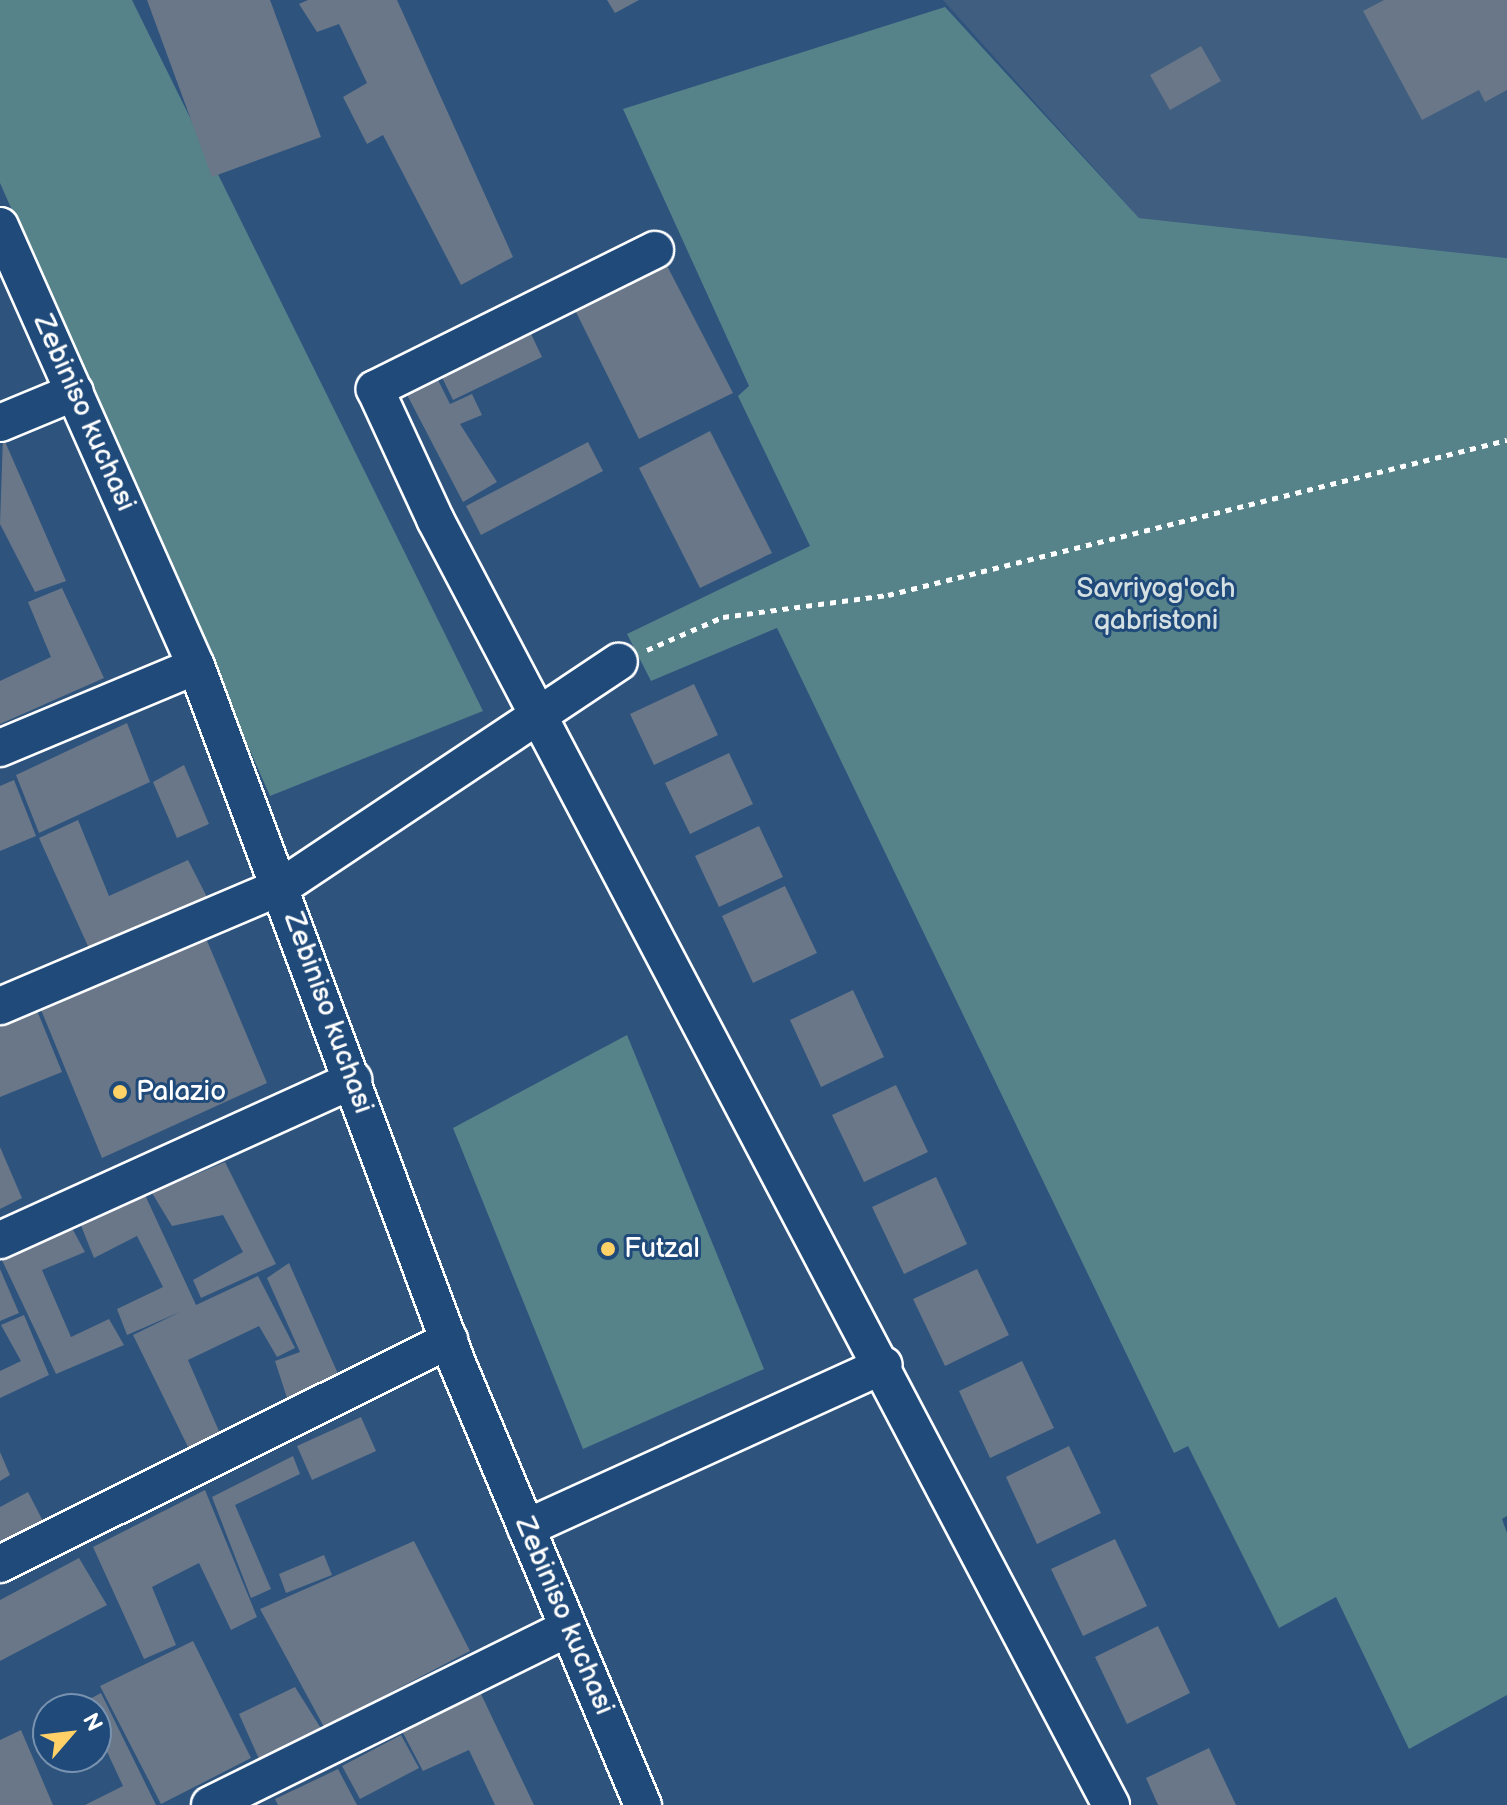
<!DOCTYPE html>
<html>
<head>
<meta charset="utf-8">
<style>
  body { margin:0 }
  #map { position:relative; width:1507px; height:1805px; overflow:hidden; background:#2e537d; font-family:"Balsamiq Sans",sans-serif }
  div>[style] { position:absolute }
  .built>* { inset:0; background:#405e80 }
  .green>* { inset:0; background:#56828a }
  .building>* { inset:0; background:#697788 }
  .path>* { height:5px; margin-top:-2.5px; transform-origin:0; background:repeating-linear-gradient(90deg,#fff 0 6px,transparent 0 12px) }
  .roads { filter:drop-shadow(2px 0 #fff) drop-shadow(-2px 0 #fff) drop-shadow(0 2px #fff) drop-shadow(0 -2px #fff) }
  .minor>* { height:36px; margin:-18px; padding:0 18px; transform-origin:18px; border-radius:18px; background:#1f4a7a }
  .dots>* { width:22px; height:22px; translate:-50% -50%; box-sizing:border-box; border:4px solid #1f4a7a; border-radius:50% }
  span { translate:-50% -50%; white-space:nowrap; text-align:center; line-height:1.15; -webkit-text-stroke:6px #1f4a7a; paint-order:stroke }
  .street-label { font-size:28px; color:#fff }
  .park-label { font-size:28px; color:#d5e0e2 }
  .poi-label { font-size:28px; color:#fff }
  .left { translate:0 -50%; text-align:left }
  .north { position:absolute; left:32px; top:1693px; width:80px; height:80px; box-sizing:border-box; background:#1f4a7a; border:2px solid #7992af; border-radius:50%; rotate:62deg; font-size:22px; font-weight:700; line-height:32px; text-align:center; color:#fff }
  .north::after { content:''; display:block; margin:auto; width:28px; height:36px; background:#ffd166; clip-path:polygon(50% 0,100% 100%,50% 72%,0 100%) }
</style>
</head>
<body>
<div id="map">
  <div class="built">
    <i style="clip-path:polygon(943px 0,1507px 0,1507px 258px,1139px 218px)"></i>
  </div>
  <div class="green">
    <i style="clip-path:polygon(0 0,132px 0,483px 711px,270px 796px,0 183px)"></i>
    <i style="clip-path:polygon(945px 7px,1139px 218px,1507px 258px,1507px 1516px,1502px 1519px,1507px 1533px,1507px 1695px,1409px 1749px,1336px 1597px,1279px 1628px,1188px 1446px,1174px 1453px,777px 628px,651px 681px,627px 634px,810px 546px,738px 396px,749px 386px,623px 109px)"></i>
    <i style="clip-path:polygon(627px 1035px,764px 1369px,583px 1449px,453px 1128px)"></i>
  </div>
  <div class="building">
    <i style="clip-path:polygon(147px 0,270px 0,321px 137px,212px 177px)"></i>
    <i style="clip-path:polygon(308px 0,397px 0,513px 257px,461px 285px,383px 135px,367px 144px,343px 97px,367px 83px,339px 24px,317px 32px,299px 4px)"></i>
    <i style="clip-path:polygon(607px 0,639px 0,615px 13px)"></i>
    <i style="clip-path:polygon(1384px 0,1507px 0,1507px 90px,1485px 102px,1479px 90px,1422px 120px,1363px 11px)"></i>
    <i style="clip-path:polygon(1201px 46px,1221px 81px,1170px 110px,1150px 75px)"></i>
    <i style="clip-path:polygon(664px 260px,733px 393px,639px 439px,571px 302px)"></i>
    <i style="clip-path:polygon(525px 321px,542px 357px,453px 400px,436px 365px)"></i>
    <i style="clip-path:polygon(436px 376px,450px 404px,472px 394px,482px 415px,460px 424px,497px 482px,463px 502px,404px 389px)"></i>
    <i style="clip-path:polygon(710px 431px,772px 553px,700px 588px,639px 468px)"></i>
    <i style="clip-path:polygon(3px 437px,66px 581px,35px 592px,0 524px)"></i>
    <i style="clip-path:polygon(588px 442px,603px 471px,481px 535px,466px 506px)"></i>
    <i style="clip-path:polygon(62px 588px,104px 678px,0 724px,0 681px,51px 657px,28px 602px)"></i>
    <i style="clip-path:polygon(694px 684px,718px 735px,654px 765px,630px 714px)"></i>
    <i style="clip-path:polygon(127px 723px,150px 782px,39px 833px,16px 775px)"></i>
    <i style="clip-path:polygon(729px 753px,753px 804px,690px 834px,665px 783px)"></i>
    <i style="clip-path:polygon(184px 765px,209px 824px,177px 838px,153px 782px)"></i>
    <i style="clip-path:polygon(14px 780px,36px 836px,0 851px,0 786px)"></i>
    <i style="clip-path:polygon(78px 820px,109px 896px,188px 860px,207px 897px,92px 955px,39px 838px)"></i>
    <i style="clip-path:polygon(759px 826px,783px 877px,719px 907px,695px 856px)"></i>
    <i style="clip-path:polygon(785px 886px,817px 953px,753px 983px,722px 916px)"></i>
    <i style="clip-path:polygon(205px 936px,267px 1083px,102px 1158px,39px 1005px)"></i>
    <i style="clip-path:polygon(853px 990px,884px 1057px,821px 1087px,790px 1020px)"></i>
    <i style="clip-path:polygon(36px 1008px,62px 1072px,0 1097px,0 1022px)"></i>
    <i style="clip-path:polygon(896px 1085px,928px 1152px,864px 1182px,832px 1115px)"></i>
    <i style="clip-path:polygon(0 1147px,22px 1198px,0 1209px)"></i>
    <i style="clip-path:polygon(225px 1162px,276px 1264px,201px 1298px,193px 1280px,243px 1252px,223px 1215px,172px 1226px,152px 1193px)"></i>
    <i style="clip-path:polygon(936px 1177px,967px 1244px,904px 1274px,872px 1207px)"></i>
    <i style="clip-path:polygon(145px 1195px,196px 1305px,258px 1276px,295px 1348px,277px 1357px,259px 1326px,188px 1360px,222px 1438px,191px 1453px,133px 1335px,180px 1312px,127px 1335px,117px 1309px,163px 1287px,137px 1236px,94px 1258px,80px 1223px)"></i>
    <i style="clip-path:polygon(67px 1219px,85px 1252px,42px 1270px,71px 1337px,109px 1319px,124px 1345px,56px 1374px,0 1256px)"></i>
    <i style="clip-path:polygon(289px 1263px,339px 1376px,288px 1401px,275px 1361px,300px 1352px,267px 1278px)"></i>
    <i style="clip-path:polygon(0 1269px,19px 1313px,0 1321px)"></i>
    <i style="clip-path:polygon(977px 1269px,1009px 1335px,945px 1366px,913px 1299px)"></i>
    <i style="clip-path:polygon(24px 1315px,49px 1375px,0 1398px,0 1371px,21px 1361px,1px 1325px)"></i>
    <i style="clip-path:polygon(1022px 1361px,1054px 1428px,990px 1458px,959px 1391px)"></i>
    <i style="clip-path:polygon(361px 1417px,376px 1451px,312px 1480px,297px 1446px)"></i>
    <i style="clip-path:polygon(1069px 1446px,1101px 1513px,1037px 1544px,1006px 1477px)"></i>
    <i style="clip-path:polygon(0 1452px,10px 1475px,0 1481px)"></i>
    <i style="clip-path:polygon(293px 1456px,300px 1474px,235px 1505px,271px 1589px,251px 1598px,212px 1497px)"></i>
    <i style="clip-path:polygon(205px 1490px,257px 1617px,231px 1630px,199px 1563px,152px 1587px,176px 1645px,144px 1659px,93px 1547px)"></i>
    <i style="clip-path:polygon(28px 1492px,45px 1525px,0 1545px,0 1507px)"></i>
    <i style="clip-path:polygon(1115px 1539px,1147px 1606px,1083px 1636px,1051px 1569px)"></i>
    <i style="clip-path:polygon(414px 1541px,470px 1651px,324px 1727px,260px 1609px)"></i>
    <i style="clip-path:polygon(324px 1555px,332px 1575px,286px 1593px,279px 1574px)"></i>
    <i style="clip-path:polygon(79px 1558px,107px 1605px,0 1661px,0 1600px)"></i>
    <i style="clip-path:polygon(1158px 1626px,1190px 1693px,1127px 1724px,1095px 1657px)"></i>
    <i style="clip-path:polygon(193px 1641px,251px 1758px,161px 1804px,100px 1686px)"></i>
    <i style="clip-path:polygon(295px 1687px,322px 1730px,259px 1759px,239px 1714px)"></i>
    <i style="clip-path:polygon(480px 1692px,534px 1805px,495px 1805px,469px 1750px,423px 1771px,402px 1731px)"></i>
    <i style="clip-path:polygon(101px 1693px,156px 1805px,85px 1805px,123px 1786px,96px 1728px,96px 1709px,84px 1702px)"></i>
    <i style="clip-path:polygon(21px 1730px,53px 1805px,0 1805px,0 1740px)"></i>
    <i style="clip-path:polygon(401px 1735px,419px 1768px,360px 1799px,342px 1766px)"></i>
    <i style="clip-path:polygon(1209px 1748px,1236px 1805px,1158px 1805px,1146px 1778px)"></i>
    <i style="clip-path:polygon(338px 1769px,357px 1805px,278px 1805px,275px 1799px)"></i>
  </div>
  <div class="path">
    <i style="left:647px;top:650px;width:83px;rotate:-23.5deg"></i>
    <i style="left:723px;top:617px;width:166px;rotate:-7.6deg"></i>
    <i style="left:888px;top:595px;width:638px;rotate:-14.06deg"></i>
  </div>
  <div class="roads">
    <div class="minor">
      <i style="left:0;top:226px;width:482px;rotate:66deg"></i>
      <i style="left:196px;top:666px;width:744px;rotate:69.47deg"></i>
      <i style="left:457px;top:1363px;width:480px;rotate:67.2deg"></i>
      <i style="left:655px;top:250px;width:313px;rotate:153.6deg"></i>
      <i style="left:375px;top:389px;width:143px;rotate:65.2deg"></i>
      <i style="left:435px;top:519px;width:1453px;rotate:62.27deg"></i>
      <i style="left:0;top:423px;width:81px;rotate:-22.5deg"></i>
      <i style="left:0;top:748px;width:212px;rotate:-22.7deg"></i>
      <i style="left:0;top:1006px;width:305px;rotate:-23deg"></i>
      <i style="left:281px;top:887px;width:406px;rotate:-33.7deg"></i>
      <i style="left:0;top:1240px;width:388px;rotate:-24.4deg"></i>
      <i style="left:526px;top:1528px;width:393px;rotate:-24.5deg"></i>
      <i style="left:0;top:1564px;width:502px;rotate:-26.51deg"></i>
      <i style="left:210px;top:1805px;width:399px;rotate:-26.3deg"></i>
    </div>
  </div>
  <div class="dots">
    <i style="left:120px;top:1092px;background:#ffd166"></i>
    <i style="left:608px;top:1249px;background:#ffd166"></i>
  </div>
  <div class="street-label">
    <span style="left:84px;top:413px;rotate:66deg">Zebiniso kuchasi</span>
    <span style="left:328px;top:1013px;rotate:70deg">Zebiniso kuchasi</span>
    <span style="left:564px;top:1616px;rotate:67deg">Zebiniso kuchasi</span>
  </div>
  <div class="park-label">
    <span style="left:1156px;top:605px">Savriyog'och<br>qabristoni</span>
  </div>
  <div class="poi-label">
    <span class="left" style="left:136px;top:1092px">Palazio</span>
    <span class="left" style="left:624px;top:1249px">Futzal</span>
  </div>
  <div class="north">N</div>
</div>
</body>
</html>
